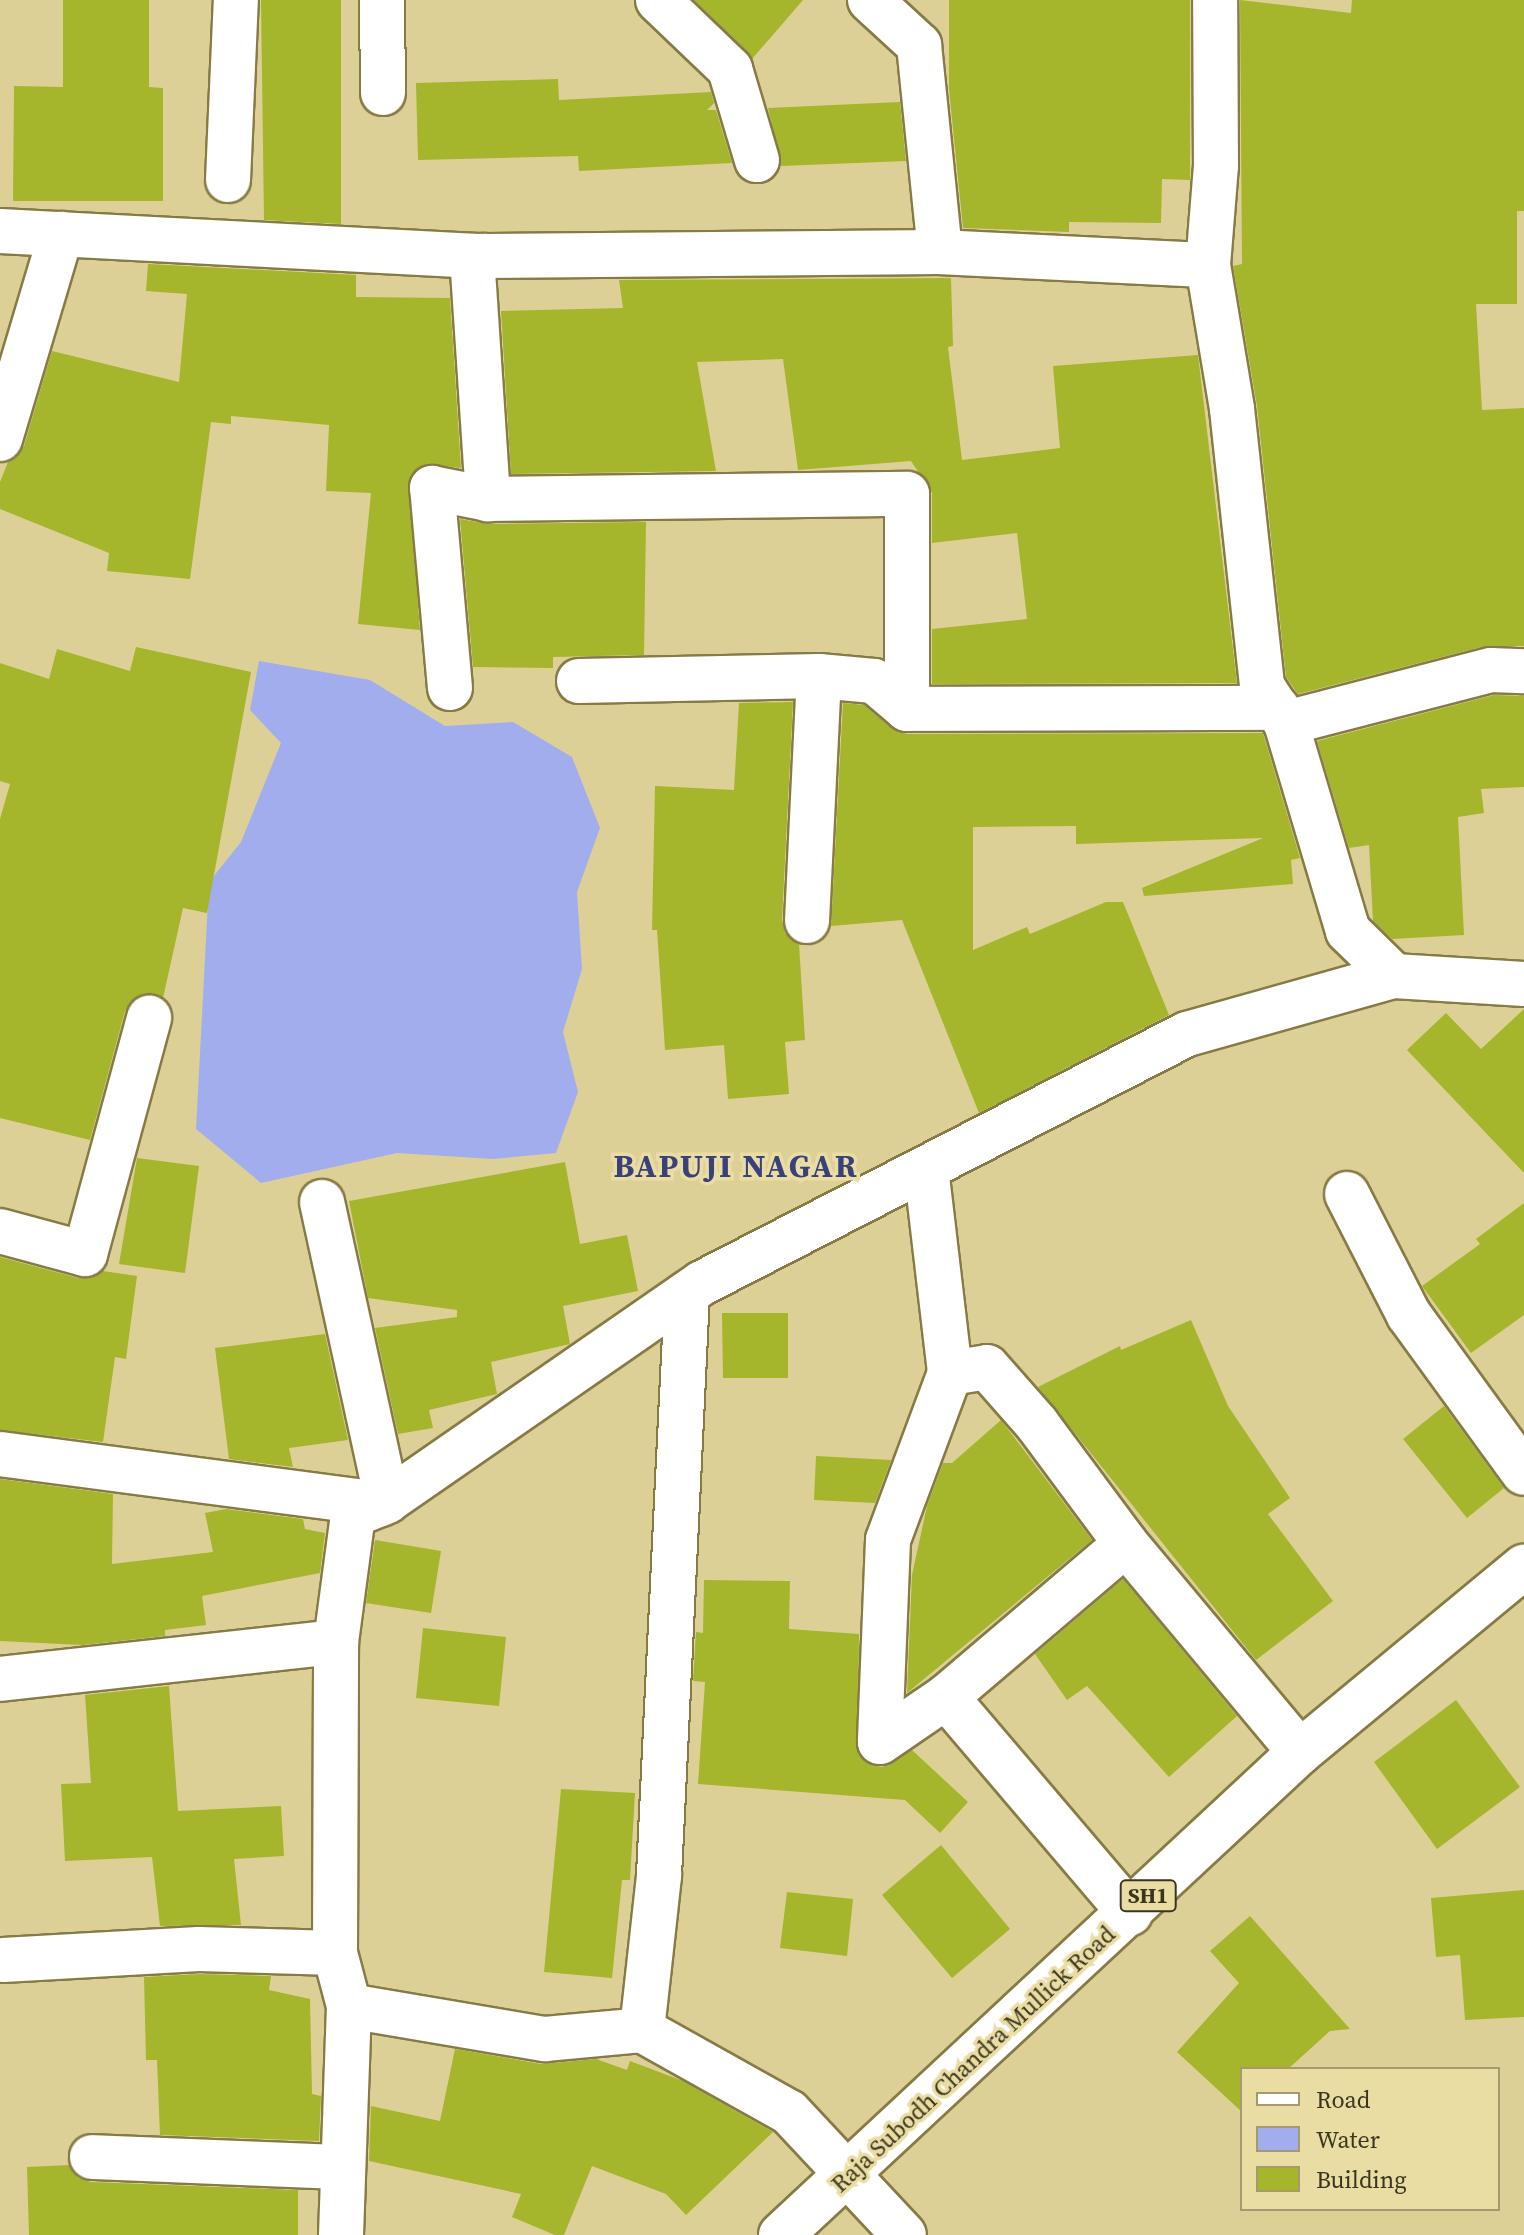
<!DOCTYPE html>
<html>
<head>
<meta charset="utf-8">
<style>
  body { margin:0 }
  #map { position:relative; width:1524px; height:2235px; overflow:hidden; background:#ddd097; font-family:"Source Serif 4",serif }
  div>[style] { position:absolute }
  .water>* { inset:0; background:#a2adee }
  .building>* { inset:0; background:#a5b52c }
  .roads { filter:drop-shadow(2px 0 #877b45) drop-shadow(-2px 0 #877b45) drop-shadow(0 2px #877b45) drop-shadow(0 -2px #877b45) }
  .street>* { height:44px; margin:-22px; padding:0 22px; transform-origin:22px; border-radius:22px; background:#fff }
  .secondary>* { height:44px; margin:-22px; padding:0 22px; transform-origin:22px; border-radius:22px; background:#fff }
  .primary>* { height:44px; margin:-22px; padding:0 22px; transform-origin:22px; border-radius:22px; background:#fff }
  span { translate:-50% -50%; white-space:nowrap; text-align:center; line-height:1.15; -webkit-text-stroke:7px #eadda4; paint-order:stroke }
  .shield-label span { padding:2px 6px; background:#eadda4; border:2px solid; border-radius:6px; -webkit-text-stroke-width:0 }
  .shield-label { font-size:22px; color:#3a351e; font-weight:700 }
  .street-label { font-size:24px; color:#3a351e }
  .district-label { font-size:32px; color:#3a407c; font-weight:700; letter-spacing:2px }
  .legend { position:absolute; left:1240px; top:2067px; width:260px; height:144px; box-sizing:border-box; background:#eadda4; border:2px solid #a49a6e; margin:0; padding:10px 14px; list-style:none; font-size:24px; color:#3a351e }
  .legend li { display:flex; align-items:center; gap:16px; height:40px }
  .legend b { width:40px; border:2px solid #a49a6e }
</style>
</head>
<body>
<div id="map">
  <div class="water">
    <i style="clip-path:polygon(259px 661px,370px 680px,445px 726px,513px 722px,572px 757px,600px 828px,577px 892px,582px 969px,563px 1032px,578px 1092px,556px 1153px,493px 1159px,397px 1153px,261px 1183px,196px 1129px,209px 882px,241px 842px,281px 743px,250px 710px)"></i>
  </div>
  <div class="building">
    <i style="clip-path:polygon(63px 0,149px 0,149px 87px,163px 88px,163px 201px,13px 201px,14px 86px,63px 87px)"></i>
    <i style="clip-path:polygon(261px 0,341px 0,341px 224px,264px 220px)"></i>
    <i style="clip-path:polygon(694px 0,803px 0,752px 59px)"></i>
    <i style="clip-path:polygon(949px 0,1190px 0,1190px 180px,1162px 179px,1161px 223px,1069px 222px,1069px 232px,963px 228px,949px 89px)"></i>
    <i style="clip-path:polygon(1240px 0,1351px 13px,1352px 0,1524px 0,1524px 211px,1517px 211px,1517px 304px,1476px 304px,1482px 410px,1524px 408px,1524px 646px,1485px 646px,1298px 694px,1286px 677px,1257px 406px,1233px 266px,1242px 264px)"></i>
    <i style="clip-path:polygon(558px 79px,559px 100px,711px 92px,714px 103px,707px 110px,716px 110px,732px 163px,579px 171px,578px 156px,418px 160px,416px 83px)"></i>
    <i style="clip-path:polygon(900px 102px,906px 161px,781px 166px,768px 108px)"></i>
    <i style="clip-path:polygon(148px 264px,356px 275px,356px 297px,450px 298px,461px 468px,426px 464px,409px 480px,420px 630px,358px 624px,371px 493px,326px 491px,329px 425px,231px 416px,231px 424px,211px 422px,190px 579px,107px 571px,109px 553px,0 509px,0 482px,8px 462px,24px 446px,52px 351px,179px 382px,187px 294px,146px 291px)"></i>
    <i style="clip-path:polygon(951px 278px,953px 346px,948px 347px,962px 460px,1060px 448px,1053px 366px,1198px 355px,1237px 683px,932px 684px,932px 629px,1027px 619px,1017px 533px,932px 543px,932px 493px,911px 461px,798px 470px,783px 359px,697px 362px,716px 471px,511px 474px,501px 311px,623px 308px,619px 280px)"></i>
    <i style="clip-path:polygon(460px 519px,488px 524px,646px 522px,644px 655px,553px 657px,553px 668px,473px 667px)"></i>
    <i style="clip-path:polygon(136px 647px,251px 672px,207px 913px,183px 908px,163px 998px,142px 994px,125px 1011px,90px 1140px,0 1118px,0 819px,10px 784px,0 781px,0 663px,49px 679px,57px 649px,130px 671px)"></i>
    <i style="clip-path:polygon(1494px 695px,1524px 696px,1524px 787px,1481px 789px,1484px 813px,1458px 817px,1464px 935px,1392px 939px,1373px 921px,1369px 845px,1349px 848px,1317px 741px)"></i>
    <i style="clip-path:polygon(793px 702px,782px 920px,785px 933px,799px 944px,805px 1040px,785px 1042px,789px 1094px,728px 1099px,724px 1045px,665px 1050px,657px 930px,652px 930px,655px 786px,734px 790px,739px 703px)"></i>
    <i style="clip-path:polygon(843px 703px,864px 705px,894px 730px,907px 734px,1263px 733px,1300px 858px,1291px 860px,1293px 884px,1144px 896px,1142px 888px,1263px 838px,1076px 844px,1076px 826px,973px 827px,973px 950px,1027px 927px,1030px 934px,1106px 902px,1123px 902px,1169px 1015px,979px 1113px,902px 920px,831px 926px)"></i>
    <i style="clip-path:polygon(1524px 1009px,1524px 1173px,1407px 1050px,1446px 1013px,1481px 1049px)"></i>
    <i style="clip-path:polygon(137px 1158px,199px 1166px,185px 1273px,119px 1264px)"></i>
    <i style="clip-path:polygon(565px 1162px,580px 1244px,627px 1235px,638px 1291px,563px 1306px,570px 1344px,491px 1362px,497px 1394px,429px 1410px,433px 1428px,398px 1434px,375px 1328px,457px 1317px,457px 1310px,368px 1298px,349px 1201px)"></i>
    <i style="clip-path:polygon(1524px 1203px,1524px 1315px,1471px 1353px,1422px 1286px,1480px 1244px,1476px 1239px)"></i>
    <i style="clip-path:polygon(0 1257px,78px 1278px,103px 1271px,137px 1276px,126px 1359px,115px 1357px,103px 1442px,0 1430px)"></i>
    <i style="clip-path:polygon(722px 1313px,788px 1313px,788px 1378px,723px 1378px)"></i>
    <i style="clip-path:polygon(1191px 1320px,1228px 1406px,1290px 1498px,1268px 1514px,1333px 1601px,1256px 1660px,1038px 1387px,1120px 1346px,1121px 1350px)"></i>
    <i style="clip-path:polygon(325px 1334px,348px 1440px,289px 1448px,293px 1467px,229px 1459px,215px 1348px)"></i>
    <i style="clip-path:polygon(1444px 1406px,1504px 1488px,1467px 1518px,1403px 1439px)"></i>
    <i style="clip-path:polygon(1001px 1420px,1092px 1540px,907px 1693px,912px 1575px,927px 1506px,943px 1463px,952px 1463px)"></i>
    <i style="clip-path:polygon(816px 1456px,891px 1460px,875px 1503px,814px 1500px)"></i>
    <i style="clip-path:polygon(0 1479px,113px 1494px,112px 1564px,213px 1552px,205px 1513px,226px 1509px,303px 1519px,305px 1529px,325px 1533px,320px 1573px,202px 1596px,206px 1625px,165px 1630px,165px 1636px,82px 1645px,0 1641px)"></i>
    <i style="clip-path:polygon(375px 1540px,441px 1551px,431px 1613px,366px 1603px)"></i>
    <i style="clip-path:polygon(1123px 1579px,1237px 1716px,1169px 1777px,1087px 1686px,1067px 1700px,1035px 1654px)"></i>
    <i style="clip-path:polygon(704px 1580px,790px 1581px,789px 1629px,859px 1634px,858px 1754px,867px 1763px,882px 1767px,912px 1750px,968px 1802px,940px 1833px,905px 1800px,698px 1784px,705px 1682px,693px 1681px,696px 1632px,703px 1633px)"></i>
    <i style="clip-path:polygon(423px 1628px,506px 1637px,499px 1706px,416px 1698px)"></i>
    <i style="clip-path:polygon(169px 1686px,178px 1811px,281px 1806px,284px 1856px,234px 1859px,241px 1925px,160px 1926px,152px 1857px,65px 1861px,61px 1784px,91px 1783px,85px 1695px)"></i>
    <i style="clip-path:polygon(1456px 1700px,1520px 1787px,1437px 1849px,1374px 1762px)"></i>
    <i style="clip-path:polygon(561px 1789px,635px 1793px,630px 1880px,622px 1880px,612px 1978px,544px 1972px)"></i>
    <i style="clip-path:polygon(941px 1845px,1010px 1929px,952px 1978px,882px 1895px)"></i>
    <i style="clip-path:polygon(1524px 1890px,1524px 2017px,1465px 2020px,1460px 1955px,1436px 1957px,1431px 1898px)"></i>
    <i style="clip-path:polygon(787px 1892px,853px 1899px,847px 1956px,780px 1948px)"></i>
    <i style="clip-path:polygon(1250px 1916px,1350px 2029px,1330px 2031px,1288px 2069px,1242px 2069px,1242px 2112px,1177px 2052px,1239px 1983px,1210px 1951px)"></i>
    <i style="clip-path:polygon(199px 1974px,271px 1976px,269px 1990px,310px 1999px,312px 2094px,321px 2096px,319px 2141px,160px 2135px,157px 2060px,146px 2060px,144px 1977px)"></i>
    <i style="clip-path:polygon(455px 2049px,541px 2064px,596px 2059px,627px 2070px,630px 2061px,683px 2081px,773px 2132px,686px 2215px,666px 2194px,592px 2166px,564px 2235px,555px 2235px,512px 2217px,521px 2194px,369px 2161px,371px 2106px,440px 2121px)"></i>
    <i style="clip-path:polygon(69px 2165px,78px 2178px,91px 2182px,298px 2190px,298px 2235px,29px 2235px,27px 2167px)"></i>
  </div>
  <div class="roads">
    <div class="street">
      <i style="left:382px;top:0;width:93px;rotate:89.4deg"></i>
      <i style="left:658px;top:0;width:100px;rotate:43.8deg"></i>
      <i style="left:730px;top:69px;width:95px;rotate:73.5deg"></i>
      <i style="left:228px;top:180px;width:180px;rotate:-87.5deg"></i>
      <i style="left:472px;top:256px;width:244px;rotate:86.2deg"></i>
      <i style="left:1208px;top:265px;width:99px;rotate:-85.4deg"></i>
      <i style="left:1216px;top:166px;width:166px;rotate:-90.3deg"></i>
      <i style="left:0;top:439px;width:214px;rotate:-73.4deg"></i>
      <i style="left:579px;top:681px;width:240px;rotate:-1.2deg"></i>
      <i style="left:819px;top:676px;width:55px;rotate:5.2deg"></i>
      <i style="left:874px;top:681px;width:43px;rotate:40.3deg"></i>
      <i style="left:907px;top:709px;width:370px;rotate:-0.2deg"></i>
      <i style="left:450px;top:688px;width:201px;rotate:-95.1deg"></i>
      <i style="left:432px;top:488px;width:57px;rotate:11.1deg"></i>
      <i style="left:488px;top:499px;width:419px;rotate:-0.7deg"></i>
      <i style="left:907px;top:494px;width:215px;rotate:90deg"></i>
      <i style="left:1286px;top:723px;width:212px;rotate:-14.5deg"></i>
      <i style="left:1491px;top:670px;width:33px;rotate:2deg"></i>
      <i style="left:807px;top:921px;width:245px;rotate:-87.2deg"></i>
      <i style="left:926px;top:1168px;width:206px;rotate:83.3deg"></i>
      <i style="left:950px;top:1373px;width:178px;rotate:110.4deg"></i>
      <i style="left:888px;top:1540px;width:202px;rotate:92.3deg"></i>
      <i style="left:880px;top:1742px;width:80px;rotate:-34.3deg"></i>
      <i style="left:946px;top:1697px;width:236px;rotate:-40.4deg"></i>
      <i style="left:1347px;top:1194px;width:136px;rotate:62.9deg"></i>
      <i style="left:1409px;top:1315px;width:195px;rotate:54deg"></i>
      <i style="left:322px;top:1202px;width:306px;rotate:77.7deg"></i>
      <i style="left:0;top:1231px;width:88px;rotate:15.1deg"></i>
      <i style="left:85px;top:1254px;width:245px;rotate:-74.8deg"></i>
      <i style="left:950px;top:1373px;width:37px;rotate:-9deg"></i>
      <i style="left:987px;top:1367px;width:76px;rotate:48.7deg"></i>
      <i style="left:1037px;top:1424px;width:149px;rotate:53.4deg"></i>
      <i style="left:1126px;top:1544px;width:271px;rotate:50.1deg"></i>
      <i style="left:0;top:1454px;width:384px;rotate:7.5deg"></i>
      <i style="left:0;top:1679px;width:338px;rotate:-6.3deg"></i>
      <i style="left:946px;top:1697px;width:284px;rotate:49.6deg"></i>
      <i style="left:3px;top:1960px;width:196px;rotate:-3.2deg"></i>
      <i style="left:199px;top:1949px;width:136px;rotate:1.7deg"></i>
      <i style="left:349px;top:2006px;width:199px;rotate:9.6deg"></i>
      <i style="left:545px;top:2039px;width:97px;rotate:-5.3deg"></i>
      <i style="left:642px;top:2030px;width:168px;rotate:29.2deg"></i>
      <i style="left:789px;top:2112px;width:168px;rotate:46.9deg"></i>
      <i style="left:642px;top:2030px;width:156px;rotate:-83.7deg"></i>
      <i style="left:659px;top:1875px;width:582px;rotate:-87.24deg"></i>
      <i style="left:92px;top:2157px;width:250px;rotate:2.3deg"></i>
      <i style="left:341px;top:2235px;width:229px;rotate:-88deg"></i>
      <i style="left:349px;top:2006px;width:55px;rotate:-104.8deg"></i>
      <i style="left:335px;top:1953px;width:311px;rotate:-89.8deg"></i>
      <i style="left:336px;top:1642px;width:128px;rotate:-82.4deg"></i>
      <i style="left:353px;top:1515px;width:37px;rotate:-22deg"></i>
      <i style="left:387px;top:1501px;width:383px;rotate:-34.7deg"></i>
      <i style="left:702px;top:1283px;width:545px;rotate:-27.18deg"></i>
      <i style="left:1187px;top:1034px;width:215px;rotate:-15.7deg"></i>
    </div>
    <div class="secondary">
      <i style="left:870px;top:0;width:67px;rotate:42.6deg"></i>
      <i style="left:919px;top:45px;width:208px;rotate:84.2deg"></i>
      <i style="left:0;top:231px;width:473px;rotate:3deg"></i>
      <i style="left:472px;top:256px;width:468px;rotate:-0.5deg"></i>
      <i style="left:940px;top:252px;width:268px;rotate:2.8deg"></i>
      <i style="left:1208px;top:265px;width:146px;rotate:80.5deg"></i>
      <i style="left:1232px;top:409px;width:279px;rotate:83.8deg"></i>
      <i style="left:1262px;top:686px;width:44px;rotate:57deg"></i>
      <i style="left:1286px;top:723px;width:217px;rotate:73.4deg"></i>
      <i style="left:1348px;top:931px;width:64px;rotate:44.4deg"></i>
      <i style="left:1394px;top:976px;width:130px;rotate:3.5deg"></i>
    </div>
    <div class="primary">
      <i style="left:781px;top:2235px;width:709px;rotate:-42.94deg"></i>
      <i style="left:1300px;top:1752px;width:291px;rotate:-39.6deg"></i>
    </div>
  </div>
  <div class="shield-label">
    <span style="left:1148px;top:1896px">SH1</span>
  </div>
  <div class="street-label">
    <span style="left:973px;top:2059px;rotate:-43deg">Raja Subodh Chandra Mullick Road</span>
  </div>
  <div class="district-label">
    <span style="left:736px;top:1166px">BAPUJI NAGAR</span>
  </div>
  <ul class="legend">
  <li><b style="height:10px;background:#fff"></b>Road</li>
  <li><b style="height:22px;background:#a2adee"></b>Water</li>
  <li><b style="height:22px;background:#a5b52c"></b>Building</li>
  </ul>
</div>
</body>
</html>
